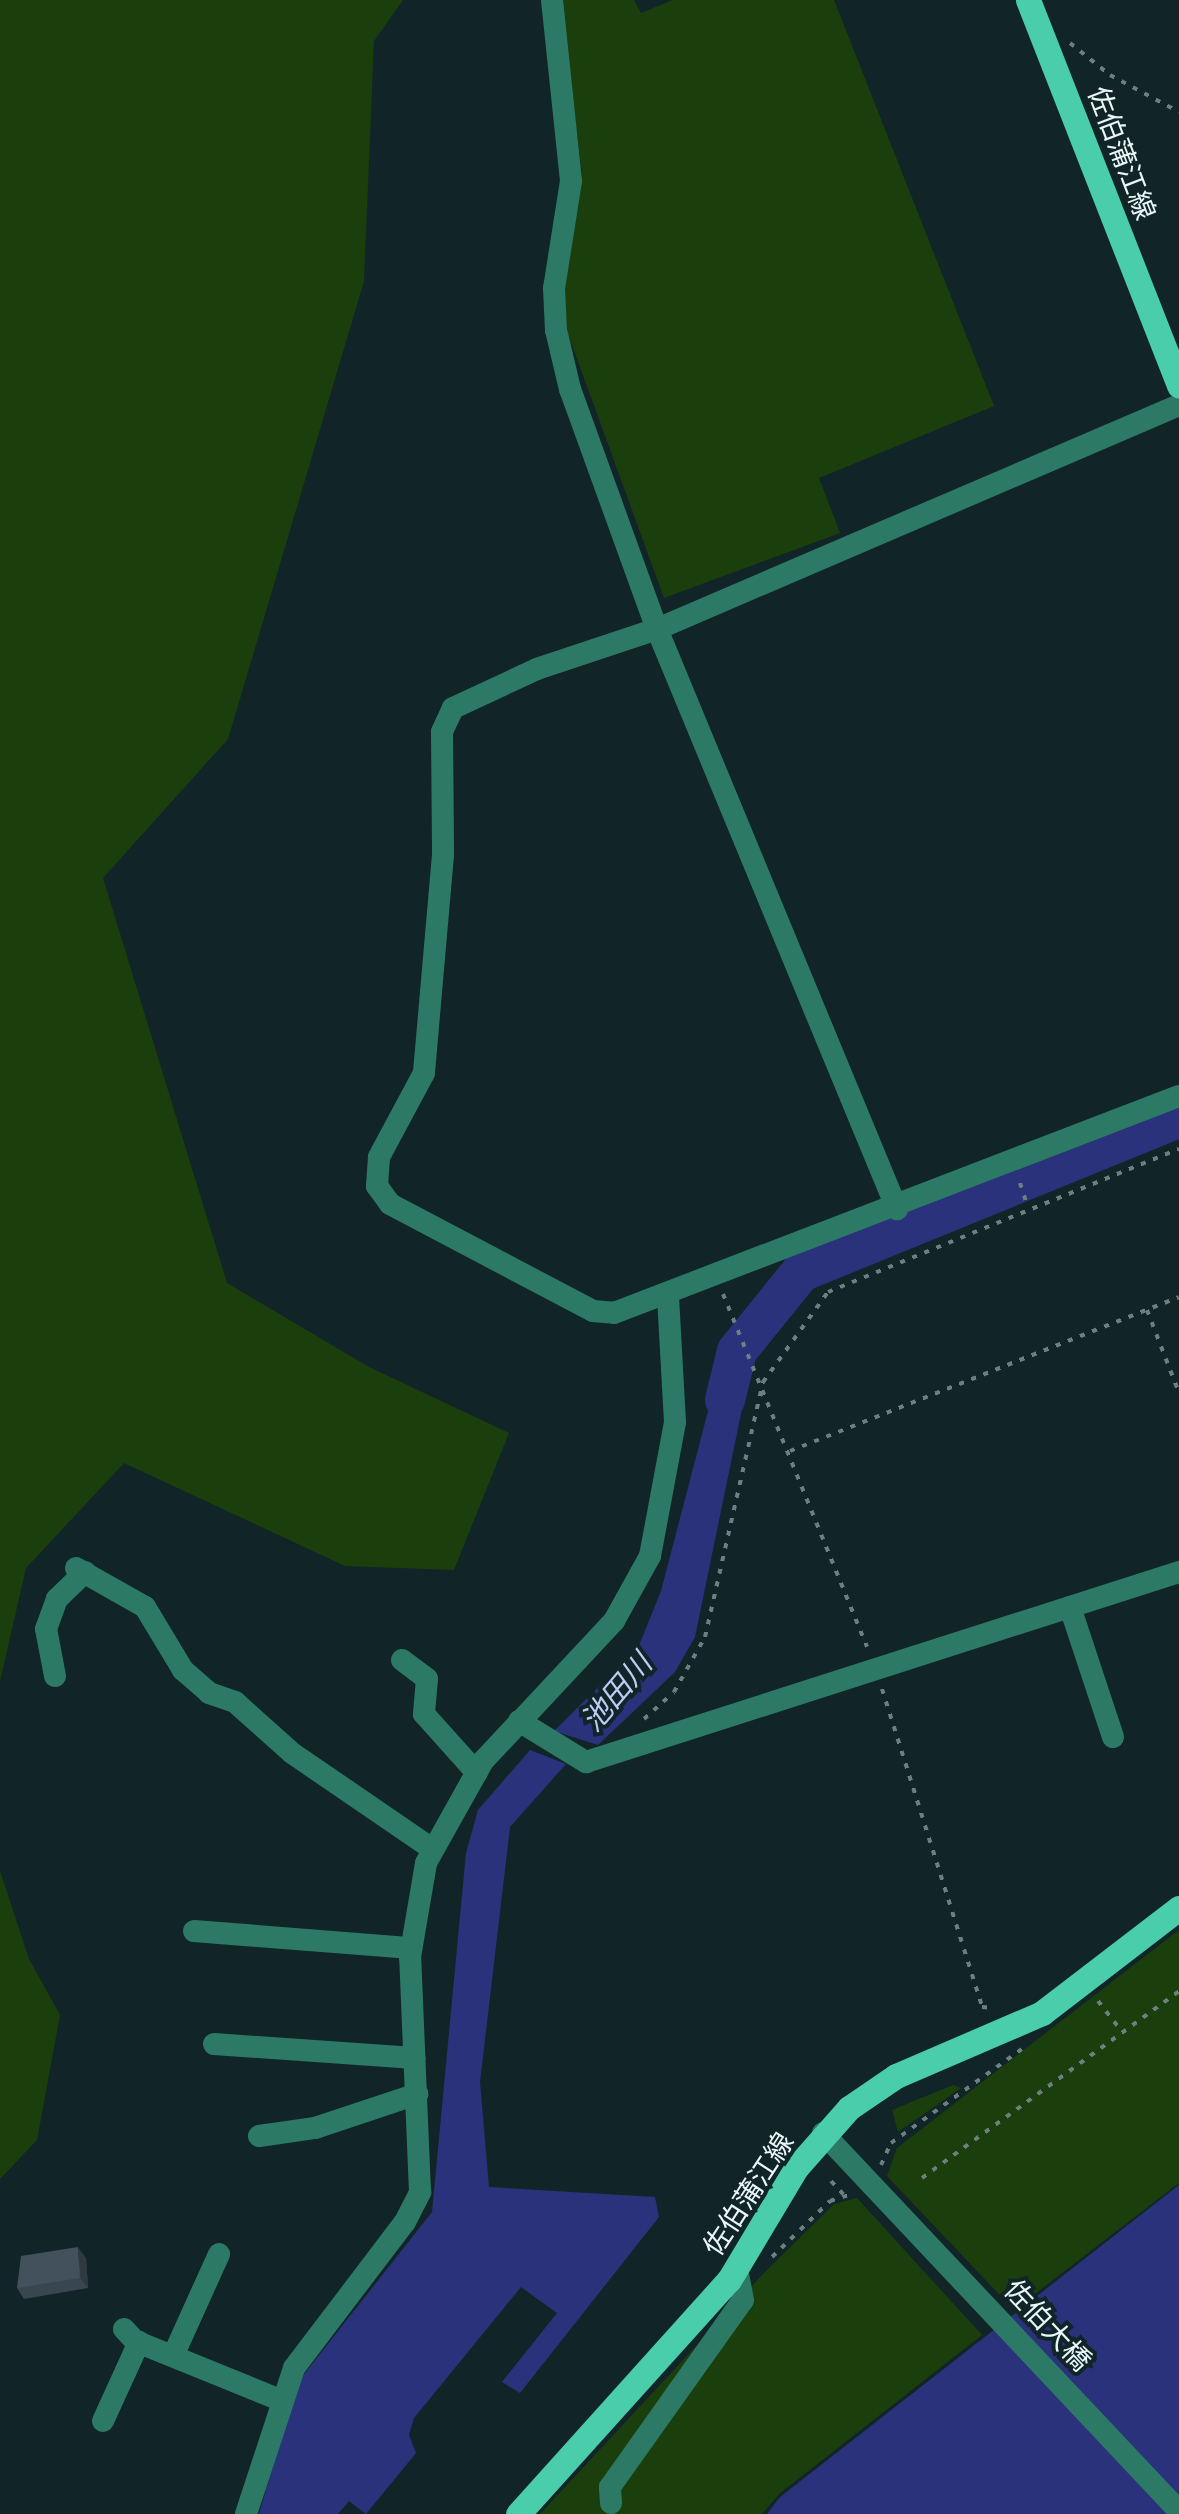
<!DOCTYPE html>
<html>
<head>
<meta charset="utf-8">
<style>
  body { margin:0 }
  #map { position:relative; width:1179px; height:2514px; overflow:hidden; background:#112528; font-family:"PT Sans Narrow","Noto Sans JP",sans-serif }
  div>[style] { position:absolute }
  .green>* { inset:0; background:#1b3f0c }
  .water>* { inset:0; background:#2a327b }
  .river>* { height:40px; margin:-20px; padding:0 20px; transform-origin:20px; border-radius:20px; background:#2a327b }
  .path>* { height:4px; margin-top:-2px; transform-origin:0; background:repeating-linear-gradient(90deg,#6e7f81 0 5px,transparent 0 13px) }
  .minor>* { height:22px; margin:-11px; padding:0 11px; transform-origin:11px; border-radius:11px; background:#2c7a65 }
  .major>* { height:25px; margin:-12.5px; padding:0 12.5px; transform-origin:12.5px; border-radius:12.5px; background:#4acdaa }
  .wall>* { inset:0; background:#39464f }
  .shaded-wall>* { inset:0; background:#2e3940 }
  .building>* { inset:0; background:#42515c }
  span { translate:-50% -50%; white-space:nowrap; text-align:center; line-height:1.15; -webkit-text-stroke:8px #112528; paint-order:stroke }
  .street-label { font-size:28px; color:#eaf6f8 }
  .water-label { font-size:30px; color:#bfcaf5; font-style:italic }
</style>
</head>
<body>
<div id="map">
  <div class="green">
    <i style="clip-path:polygon(0 0,403px 0,374px 41px,364px 281px,228px 739px,103px 878px,227px 1283px,369px 1367px,509px 1433px,454px 1570px,345px 1566px,124px 1463px,26px 1568px,0 1681px)"></i>
    <i style="clip-path:polygon(560px 0,634px 0,641px 13px,673px 0,834px 0,994px 406px,819px 478px,840px 533px,664px 598px,568px 334px,563px 296px,582px 173px)"></i>
    <i style="clip-path:polygon(0 1871px,29px 1959px,60px 2015px,37px 2140px,0 2179px)"></i>
    <i style="clip-path:polygon(1179px 1930px,1179px 2183px,1014px 2310px,887px 2176px,897px 2148px)"></i>
    <i style="clip-path:polygon(953px 2085px,961px 2088px,898px 2132px,892px 2110px)"></i>
    <i style="clip-path:polygon(857px 2198px,982px 2335px,779px 2494px,762px 2514px,540px 2514px,764px 2273px,834px 2204px)"></i>
  </div>
  <div class="water">
    <i style="clip-path:polygon(730px 1327px,750px 1370px,695px 1637px,675px 1672px,598px 1745px,554px 1731px,638px 1648px,661px 1591px)"></i>
    <i style="clip-path:polygon(530px 1750px,566px 1764px,510px 1827px,480px 2082px,489px 2187px,655px 2197px,659px 2217px,520px 2393px,502px 2382px,557px 2313px,521px 2287px,414px 2418px,409px 2435px,416px 2453px,366px 2514px,349px 2501px,338px 2514px,259px 2514px,297px 2383px,432px 2212px,466px 1853px,478px 1810px)"></i>
    <i style="clip-path:polygon(1179px 2185px,1179px 2514px,767px 2514px,780px 2497px)"></i>
  </div>
  <div class="river">
    <i style="left:725px;top:1400px;width:50px;rotate:-76.2deg"></i>
    <i style="left:737px;top:1351px;width:102px;rotate:-51deg"></i>
    <i style="left:801px;top:1272px;width:408px;rotate:-22.2deg"></i>
  </div>
  <div class="path">
    <i style="left:1070px;top:43px;width:51px;rotate:38.7deg"></i>
    <i style="left:1110px;top:75px;width:78px;rotate:28.2deg"></i>
    <i style="left:1020px;top:1183px;width:25px;rotate:72deg"></i>
    <i style="left:723px;top:1294px;width:381px;rotate:67.8deg"></i>
    <i style="left:1147px;top:1310px;width:89px;rotate:68.9deg"></i>
    <i style="left:790px;top:1451px;width:418px;rotate:-21.6deg"></i>
    <i style="left:882px;top:1689px;width:333px;rotate:72.5deg"></i>
    <i style="left:982px;top:2007px;width:12px;rotate:5deg"></i>
    <i style="left:644px;top:1719px;width:40px;rotate:-42deg"></i>
    <i style="left:674px;top:1692px;width:63px;rotate:-60.6deg"></i>
    <i style="left:705px;top:1637px;width:262px;rotate:-77.2deg"></i>
    <i style="left:763px;top:1382px;width:111px;rotate:-54.2deg"></i>
    <i style="left:828px;top:1292px;width:379px;rotate:-22.2deg"></i>
    <i style="left:1098px;top:2001px;width:36px;rotate:52deg"></i>
    <i style="left:881px;top:2165px;width:24px;rotate:-66deg"></i>
    <i style="left:891px;top:2143px;width:161px;rotate:-35.7deg"></i>
    <i style="left:922px;top:2178px;width:318px;rotate:-36deg"></i>
    <i style="left:831px;top:2181px;width:21px;rotate:47deg"></i>
    <i style="left:772px;top:2257px;width:81px;rotate:-44deg"></i>
    <i style="left:830px;top:2201px;width:20px;rotate:-18deg"></i>
  </div>
  <div class="minor">
    <i style="left:552px;top:0;width:182px;rotate:84deg"></i>
    <i style="left:571px;top:181px;width:108px;rotate:99deg"></i>
    <i style="left:554px;top:288px;width:42px;rotate:87.3deg"></i>
    <i style="left:556px;top:330px;width:61px;rotate:76.7deg"></i>
    <i style="left:570px;top:389px;width:255px;rotate:70.1deg"></i>
    <i style="left:657px;top:629px;width:628px;rotate:67.52deg"></i>
    <i style="left:1179px;top:405px;width:568px;rotate:156.77deg"></i>
    <i style="left:657px;top:629px;width:126px;rotate:161.6deg"></i>
    <i style="left:537px;top:669px;width:93px;rotate:155.1deg"></i>
    <i style="left:453px;top:708px;width:26px;rotate:115deg"></i>
    <i style="left:442px;top:732px;width:123px;rotate:89.5deg"></i>
    <i style="left:443px;top:855px;width:219px;rotate:95deg"></i>
    <i style="left:424px;top:1073px;width:95px;rotate:118.2deg"></i>
    <i style="left:379px;top:1157px;width:29px;rotate:94deg"></i>
    <i style="left:377px;top:1186px;width:22px;rotate:54deg"></i>
    <i style="left:390px;top:1204px;width:229px;rotate:27.8deg"></i>
    <i style="left:593px;top:1311px;width:21px;rotate:5deg"></i>
    <i style="left:614px;top:1313px;width:605px;rotate:-21.01deg"></i>
    <i style="left:76px;top:1568px;width:79px;rotate:29.5deg"></i>
    <i style="left:145px;top:1607px;width:74px;rotate:58.9deg"></i>
    <i style="left:183px;top:1670px;width:35px;rotate:41deg"></i>
    <i style="left:209px;top:1693px;width:28px;rotate:19deg"></i>
    <i style="left:235px;top:1702px;width:76px;rotate:41.8deg"></i>
    <i style="left:292px;top:1753px;width:170px;rotate:34.4deg"></i>
    <i style="left:1070px;top:1607px;width:137px;rotate:71.7deg"></i>
    <i style="left:402px;top:1660px;width:31px;rotate:37deg"></i>
    <i style="left:427px;top:1679px;width:35px;rotate:95deg"></i>
    <i style="left:424px;top:1714px;width:79px;rotate:48.1deg"></i>
    <i style="left:55px;top:1676px;width:48px;rotate:-100.8deg"></i>
    <i style="left:46px;top:1629px;width:32px;rotate:-70deg"></i>
    <i style="left:57px;top:1599px;width:39px;rotate:-44deg"></i>
    <i style="left:519px;top:1721px;width:79px;rotate:31.5deg"></i>
    <i style="left:586px;top:1762px;width:623px;rotate:-17.77deg"></i>
    <i style="left:194px;top:1931px;width:218px;rotate:4.5deg"></i>
    <i style="left:214px;top:2044px;width:201px;rotate:4deg"></i>
    <i style="left:823px;top:2133px;width:519px;rotate:46.72deg"></i>
    <i style="left:259px;top:2136px;width:57px;rotate:-8.1deg"></i>
    <i style="left:315px;top:2128px;width:108px;rotate:-18.4deg"></i>
    <i style="left:124px;top:2329px;width:16px;rotate:47deg"></i>
    <i style="left:135px;top:2341px;width:157px;rotate:22.1deg"></i>
    <i style="left:173px;top:2356px;width:112px;rotate:-65.7deg"></i>
    <i style="left:103px;top:2421px;width:87px;rotate:-65.5deg"></i>
    <i style="left:611px;top:2503px;width:16px;rotate:-94deg"></i>
    <i style="left:610px;top:2487px;width:229px;rotate:-54.6deg"></i>
    <i style="left:743px;top:2300px;width:31px;rotate:-101deg"></i>
    <i style="left:246px;top:2514px;width:154px;rotate:-71.8deg"></i>
    <i style="left:294px;top:2368px;width:183px;rotate:-52.8deg"></i>
    <i style="left:405px;top:2222px;width:34px;rotate:-63deg"></i>
    <i style="left:420px;top:2192px;width:235px;rotate:-92.4deg"></i>
    <i style="left:410px;top:1957px;width:95px;rotate:-80.3deg"></i>
    <i style="left:426px;top:1863px;width:117px;rotate:-60.8deg"></i>
    <i style="left:483px;top:1761px;width:192px;rotate:-46.9deg"></i>
    <i style="left:614px;top:1621px;width:74px;rotate:-61deg"></i>
    <i style="left:650px;top:1556px;width:136px;rotate:-79.4deg"></i>
    <i style="left:675px;top:1422px;width:127px;rotate:-93.2deg"></i>
  </div>
  <div class="major">
    <i style="left:1028px;top:0;width:414px;rotate:68.6deg"></i>
    <i style="left:518px;top:2514px;width:315px;rotate:-48deg"></i>
    <i style="left:729px;top:2280px;width:131px;rotate:-59.1deg"></i>
    <i style="left:796px;top:2168px;width:80px;rotate:-48.5deg"></i>
    <i style="left:849px;top:2108px;width:57px;rotate:-34.2deg"></i>
    <i style="left:896px;top:2076px;width:159px;rotate:-23.3deg"></i>
    <i style="left:1042px;top:2013px;width:173px;rotate:-37.5deg"></i>
  </div>
  <div class="wall">
    <i style="clip-path:polygon(86px 2258px,88px 2288px,24px 2299px,17px 2288px)"></i>
  </div>
  <div class="shaded-wall">
    <i style="clip-path:polygon(78px 2247px,86px 2258px,88px 2288px,80px 2278px)"></i>
  </div>
  <div class="building">
    <i style="clip-path:polygon(78px 2247px,80px 2278px,17px 2288px,21px 2256px)"></i>
  </div>
  <div class="street-label">
    <span style="left:1122px;top:153px;rotate:69deg">佐伯蒲江線</span>
    <span style="left:748px;top:2194px;rotate:-57deg">佐伯蒲江線</span>
    <span style="left:1048px;top:2325px;rotate:47deg">佐伯大橋</span>
  </div>
  <div class="water-label">
    <span style="left:616px;top:1692px;rotate:-50deg">池田川</span>
  </div>
</div>
</body>
</html>
